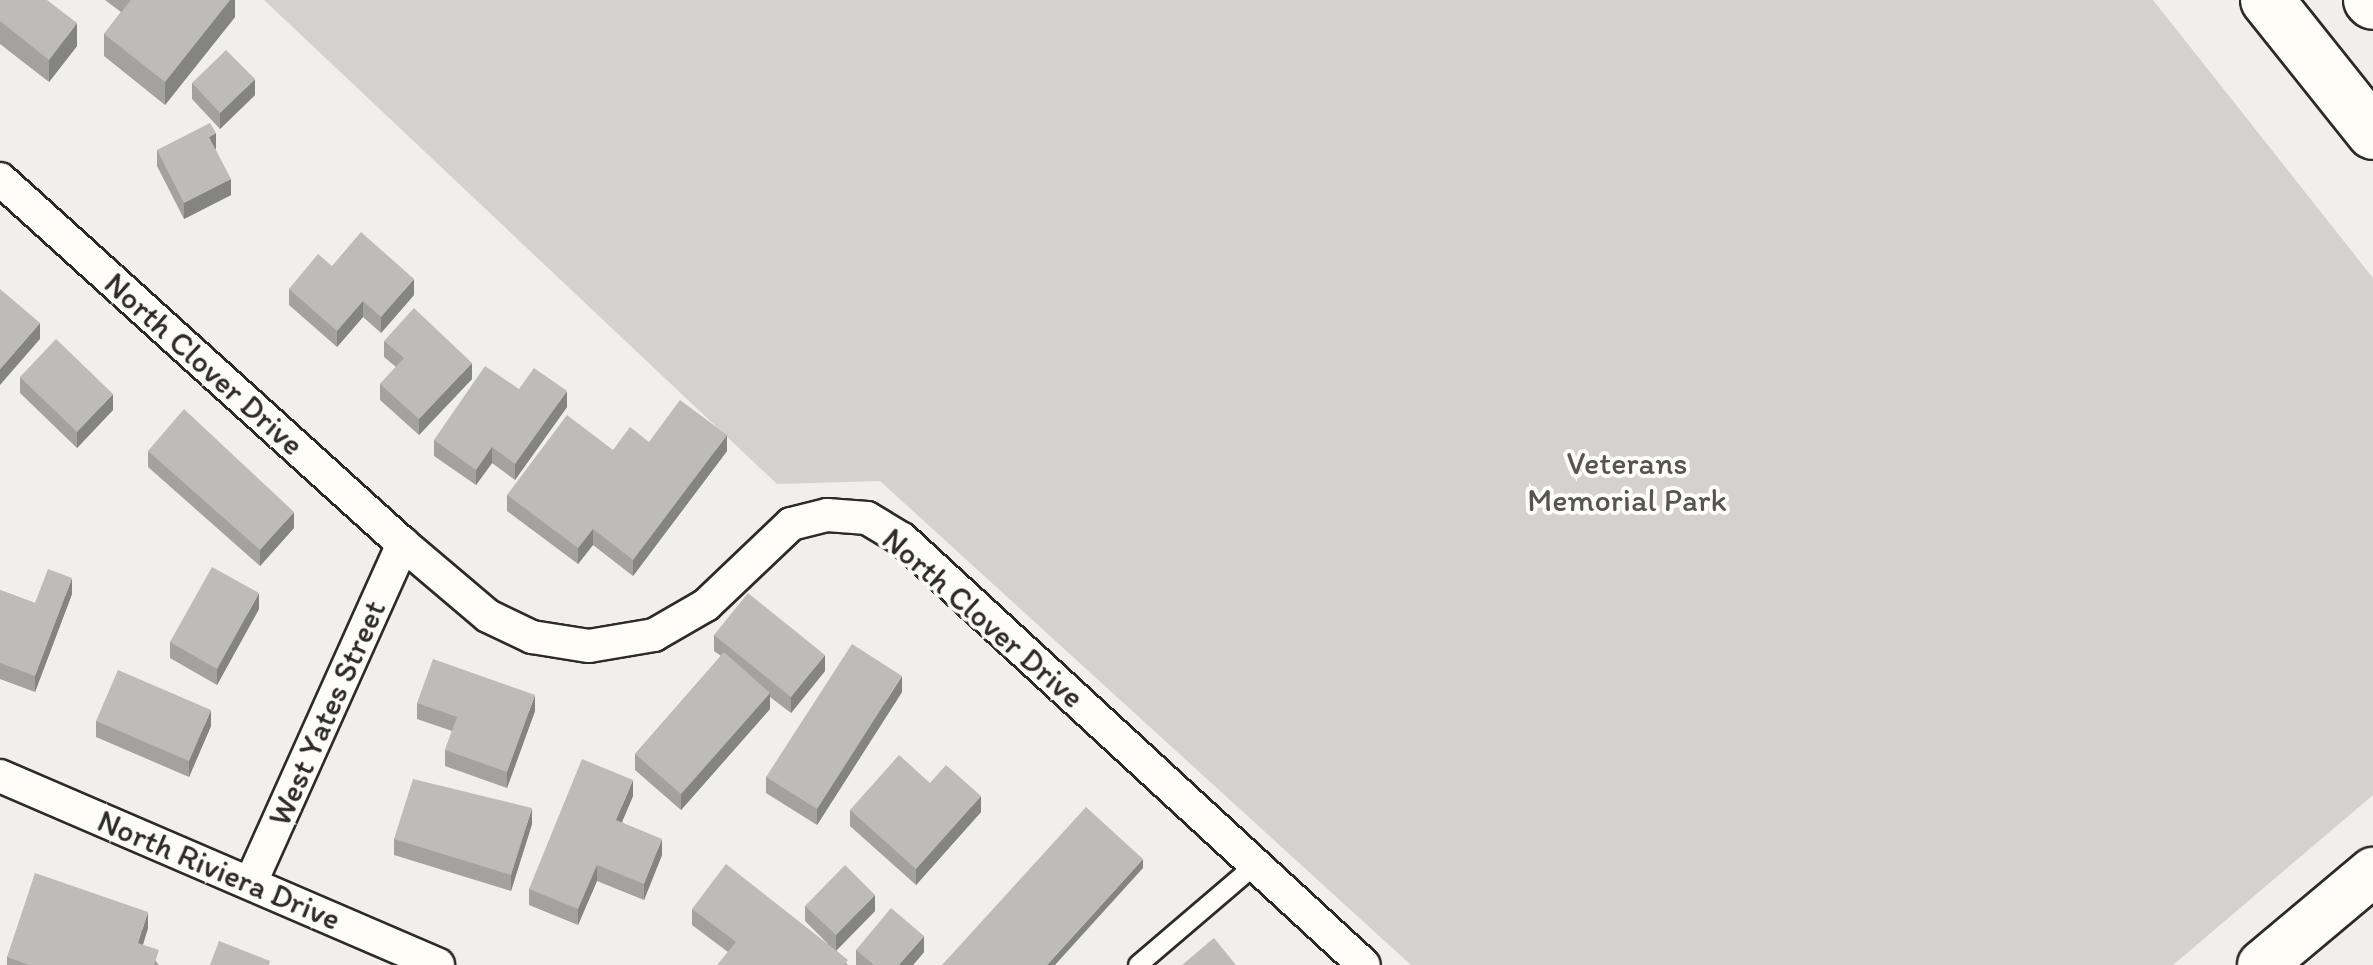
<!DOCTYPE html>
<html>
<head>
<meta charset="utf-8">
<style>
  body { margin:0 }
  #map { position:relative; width:2373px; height:965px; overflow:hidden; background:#f0efeb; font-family:Itim,sans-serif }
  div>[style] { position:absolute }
  .green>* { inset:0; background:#d3d2cf }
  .roads { filter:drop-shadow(2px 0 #2b2b2b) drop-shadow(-2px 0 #2b2b2b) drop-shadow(0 2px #2b2b2b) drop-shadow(0 -2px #2b2b2b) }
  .lane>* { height:18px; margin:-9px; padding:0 9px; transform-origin:9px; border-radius:9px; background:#fdfcf7 }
  .street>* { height:32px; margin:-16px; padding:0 16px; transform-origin:16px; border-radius:16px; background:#fdfcf7 }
  .secondary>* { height:48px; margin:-24px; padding:0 24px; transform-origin:24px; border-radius:24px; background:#fdfcf7 }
  .primary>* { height:52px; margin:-26px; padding:0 26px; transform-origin:26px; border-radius:26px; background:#fdfcf7 }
  .wall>* { inset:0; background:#a3a29e }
  .shaded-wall>* { inset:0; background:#848481 }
  .building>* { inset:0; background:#bdbcb8 }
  span { translate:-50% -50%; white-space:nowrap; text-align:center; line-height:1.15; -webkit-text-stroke:8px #fdfcf7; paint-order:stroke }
  .street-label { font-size:32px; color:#2b2b2b }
  .park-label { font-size:32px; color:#555554 }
</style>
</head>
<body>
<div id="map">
  <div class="green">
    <i style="clip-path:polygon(264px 0,2153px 0,2373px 278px,2373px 795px,2173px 965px,1411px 965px,880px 481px,777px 484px)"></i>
  </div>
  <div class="roads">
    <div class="lane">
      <i style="left:1138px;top:965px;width:154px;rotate:-40.5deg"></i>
    </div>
    <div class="street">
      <i style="left:0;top:179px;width:544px;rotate:42.17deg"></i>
      <i style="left:403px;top:544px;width:111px;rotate:40.3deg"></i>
      <i style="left:488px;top:616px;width:49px;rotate:25.5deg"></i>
      <i style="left:532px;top:637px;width:58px;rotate:9deg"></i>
      <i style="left:589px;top:646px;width:66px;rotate:-9.6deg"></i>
      <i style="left:654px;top:635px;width:60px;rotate:-30deg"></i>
      <i style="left:706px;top:605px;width:117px;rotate:-43.6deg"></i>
      <i style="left:791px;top:524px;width:37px;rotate:-14deg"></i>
      <i style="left:827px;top:515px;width:40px;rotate:4.3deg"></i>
      <i style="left:867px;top:518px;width:41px;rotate:31deg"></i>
      <i style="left:902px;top:539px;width:628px;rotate:42.68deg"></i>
      <i style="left:0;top:776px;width:477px;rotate:23.3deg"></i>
      <i style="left:251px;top:882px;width:371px;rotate:-65.8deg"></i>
    </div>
    <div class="secondary">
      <i style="left:2262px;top:965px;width:145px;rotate:-40deg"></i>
    </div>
    <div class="primary">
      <i style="left:2267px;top:0;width:170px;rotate:51.4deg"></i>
      <i style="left:2370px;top:0;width:4px;rotate:45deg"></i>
    </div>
  </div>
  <div class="wall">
    <i style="clip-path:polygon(0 0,77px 46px,49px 82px,0 44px)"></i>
    <i style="clip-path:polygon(105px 0,235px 0,235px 17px,165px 105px,104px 56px,104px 34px,121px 12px)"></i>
    <i style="clip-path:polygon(192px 83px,255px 95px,220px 129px,192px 99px)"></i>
    <i style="clip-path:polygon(215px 149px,231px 195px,184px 219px,157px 166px,157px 150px)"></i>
    <i style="clip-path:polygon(332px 266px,414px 295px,381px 333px,363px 317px,337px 347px,289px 305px,289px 289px)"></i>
    <i style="clip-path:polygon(384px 341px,472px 379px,419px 435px,380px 400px,380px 384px,396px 367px,384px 357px)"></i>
    <i style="clip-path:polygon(20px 377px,113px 410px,77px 448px,20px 393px)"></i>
    <i style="clip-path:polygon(519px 389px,567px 407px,515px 480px,492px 463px,476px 485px,434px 456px,434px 440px)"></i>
    <i style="clip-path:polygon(649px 442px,727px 451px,633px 576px,593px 545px,578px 564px,507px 511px,507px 495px,613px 450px)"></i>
    <i style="clip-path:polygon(148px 451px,294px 528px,260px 566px,148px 467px)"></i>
    <i style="clip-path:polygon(0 590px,35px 603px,72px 594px,35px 692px,0 679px)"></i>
    <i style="clip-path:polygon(259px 609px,217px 685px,170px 658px,170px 642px)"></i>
    <i style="clip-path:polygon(714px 635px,825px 671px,791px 713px,770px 697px,770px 709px,681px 810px,635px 770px,635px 754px,721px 656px,714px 651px)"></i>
    <i style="clip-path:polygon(902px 692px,817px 825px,766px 793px,766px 777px)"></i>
    <i style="clip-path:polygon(417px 703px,535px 711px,507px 788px,445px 766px,445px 750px,452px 731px,417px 719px)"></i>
    <i style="clip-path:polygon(96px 721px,211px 726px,189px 777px,96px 737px)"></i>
    <i style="clip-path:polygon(930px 783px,981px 812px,916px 885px,850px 826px,850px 810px)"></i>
    <i style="clip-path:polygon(633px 796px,622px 822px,662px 855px,644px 900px,597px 881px,578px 925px,529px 905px,529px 889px)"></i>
    <i style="clip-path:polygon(532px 824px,511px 891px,394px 855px,394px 839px)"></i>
    <i style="clip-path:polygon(805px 906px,875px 911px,836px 950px,848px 965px,728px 952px,692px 925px,692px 909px,828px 944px,805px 921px)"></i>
    <i style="clip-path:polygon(148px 928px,143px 945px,159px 965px,7px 965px,7px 957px)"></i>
    <i style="clip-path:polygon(856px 950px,924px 952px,913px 965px,856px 965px)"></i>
  </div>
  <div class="shaded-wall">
    <i style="clip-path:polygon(230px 0,235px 0,235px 17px,165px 105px,165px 82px)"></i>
    <i style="clip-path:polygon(77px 23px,77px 46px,49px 82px,49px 60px)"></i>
    <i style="clip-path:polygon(255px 79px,255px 95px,220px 129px,220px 113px)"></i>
    <i style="clip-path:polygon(216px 133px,216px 149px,209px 153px,209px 137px)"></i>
    <i style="clip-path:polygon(231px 179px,231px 195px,184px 219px,184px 203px)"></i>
    <i style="clip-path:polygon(414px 279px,414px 295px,381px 333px,381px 317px)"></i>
    <i style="clip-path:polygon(363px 301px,363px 317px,337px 347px,337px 331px)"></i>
    <i style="clip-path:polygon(40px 323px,40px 339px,0 385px,0 369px)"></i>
    <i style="clip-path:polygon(472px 363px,472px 379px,419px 435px,419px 419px)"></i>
    <i style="clip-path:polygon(567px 391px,567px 407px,515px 480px,515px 464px)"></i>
    <i style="clip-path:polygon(113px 394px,113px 410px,77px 448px,77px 432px)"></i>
    <i style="clip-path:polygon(727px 435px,727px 451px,633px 576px,633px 560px)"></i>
    <i style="clip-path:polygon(492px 447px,492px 463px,476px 485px,476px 470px)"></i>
    <i style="clip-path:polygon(294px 512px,294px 528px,260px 566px,260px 550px)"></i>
    <i style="clip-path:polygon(593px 529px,593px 545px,578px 564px,578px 548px)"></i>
    <i style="clip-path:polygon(72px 578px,72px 594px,35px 692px,35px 676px)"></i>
    <i style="clip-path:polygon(259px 593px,259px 609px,217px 685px,217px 669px)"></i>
    <i style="clip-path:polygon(825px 655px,825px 671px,791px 713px,791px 697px)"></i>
    <i style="clip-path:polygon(902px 676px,902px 692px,817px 825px,817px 809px)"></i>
    <i style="clip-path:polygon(770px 693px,770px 709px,681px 810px,681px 794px)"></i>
    <i style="clip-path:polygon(535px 695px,535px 711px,507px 788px,507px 772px)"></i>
    <i style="clip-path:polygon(211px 710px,211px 726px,189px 777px,189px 761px)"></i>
    <i style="clip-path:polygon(633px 780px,633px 796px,616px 836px,616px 820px)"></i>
    <i style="clip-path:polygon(981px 796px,981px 812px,916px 885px,916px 869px)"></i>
    <i style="clip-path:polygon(532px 808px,532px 824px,511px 891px,511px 875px)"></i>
    <i style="clip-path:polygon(662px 839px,662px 855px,644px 900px,644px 884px)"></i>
    <i style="clip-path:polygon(1143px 859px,1143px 868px,1055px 965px,1047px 965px)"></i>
    <i style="clip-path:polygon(597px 865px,597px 881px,578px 925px,578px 909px)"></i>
    <i style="clip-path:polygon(875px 895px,875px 911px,836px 951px,836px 935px)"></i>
    <i style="clip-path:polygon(148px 912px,148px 928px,138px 959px,138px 943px)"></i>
    <i style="clip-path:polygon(924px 936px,924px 952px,913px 965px,899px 965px)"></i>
  </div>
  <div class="building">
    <i style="clip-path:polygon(0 0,47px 0,77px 23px,49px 60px,0 21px)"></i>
    <i style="clip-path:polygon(131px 0,230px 0,165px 82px,104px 34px)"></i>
    <i style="clip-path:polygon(226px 50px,255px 79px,220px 113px,192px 83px)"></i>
    <i style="clip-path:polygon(210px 123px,216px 133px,209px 137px,231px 179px,184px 203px,157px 150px)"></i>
    <i style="clip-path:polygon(361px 232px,414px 279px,381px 317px,363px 301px,337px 331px,289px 289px,318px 254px,332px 266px)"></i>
    <i style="clip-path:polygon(0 289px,40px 323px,0 369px)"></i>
    <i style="clip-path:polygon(414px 308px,472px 363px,419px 419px,380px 384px,404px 358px,384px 341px)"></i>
    <i style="clip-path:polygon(56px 339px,113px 394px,77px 432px,20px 377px)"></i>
    <i style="clip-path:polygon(485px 366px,519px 389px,534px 368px,567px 391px,515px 464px,492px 447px,476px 470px,434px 440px)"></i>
    <i style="clip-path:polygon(680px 400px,727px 435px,633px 560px,593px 529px,578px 548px,507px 495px,567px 415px,613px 450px,630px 427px,649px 442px)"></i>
    <i style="clip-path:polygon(184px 409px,294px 512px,260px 550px,148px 451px)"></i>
    <i style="clip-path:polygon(212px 567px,259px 593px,217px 669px,170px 642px)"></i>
    <i style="clip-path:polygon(48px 569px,72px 578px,35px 676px,0 663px,0 590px,35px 603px)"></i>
    <i style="clip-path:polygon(748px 593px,825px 655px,791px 697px,714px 635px)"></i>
    <i style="clip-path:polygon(852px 644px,902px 676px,817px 809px,766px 777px)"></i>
    <i style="clip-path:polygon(724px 652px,770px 693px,681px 794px,635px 754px)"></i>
    <i style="clip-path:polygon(433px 659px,535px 695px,507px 772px,445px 750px,457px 717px,417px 703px)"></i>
    <i style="clip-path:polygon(118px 670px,211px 710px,189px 761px,96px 721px)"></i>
    <i style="clip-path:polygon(899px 755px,930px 783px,946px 765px,981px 796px,916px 869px,850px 810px)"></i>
    <i style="clip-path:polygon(582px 759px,633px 780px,616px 820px,662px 839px,644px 884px,597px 865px,578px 909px,529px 889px)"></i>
    <i style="clip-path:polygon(413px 779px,532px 808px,511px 875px,394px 839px)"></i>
    <i style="clip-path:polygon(1086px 807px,1143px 859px,1047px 965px,942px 965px)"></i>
    <i style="clip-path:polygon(726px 864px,848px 960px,844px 965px,717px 965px,736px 942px,692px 909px)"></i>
    <i style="clip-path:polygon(845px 865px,875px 895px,836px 935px,805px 906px)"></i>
    <i style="clip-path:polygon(35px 873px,148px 912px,138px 943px,159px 950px,154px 965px,29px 965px,7px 957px)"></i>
    <i style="clip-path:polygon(891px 908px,924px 936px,899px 965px,874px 965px,856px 950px)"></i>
    <i style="clip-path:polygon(1214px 938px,1236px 965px,1182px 965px)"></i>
    <i style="clip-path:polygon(219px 941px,270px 961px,269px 965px,210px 965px)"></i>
  </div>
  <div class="street-label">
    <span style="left:204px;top:364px;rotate:42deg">North Clover Drive</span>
    <span style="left:983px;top:618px;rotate:41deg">North Clover Drive</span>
    <span style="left:327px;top:713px;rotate:-66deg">West Yates Street</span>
    <span style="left:219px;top:870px;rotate:23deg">North Riviera Drive</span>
  </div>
  <div class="park-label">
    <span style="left:1627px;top:482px">Veterans<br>Memorial Park</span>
  </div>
</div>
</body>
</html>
